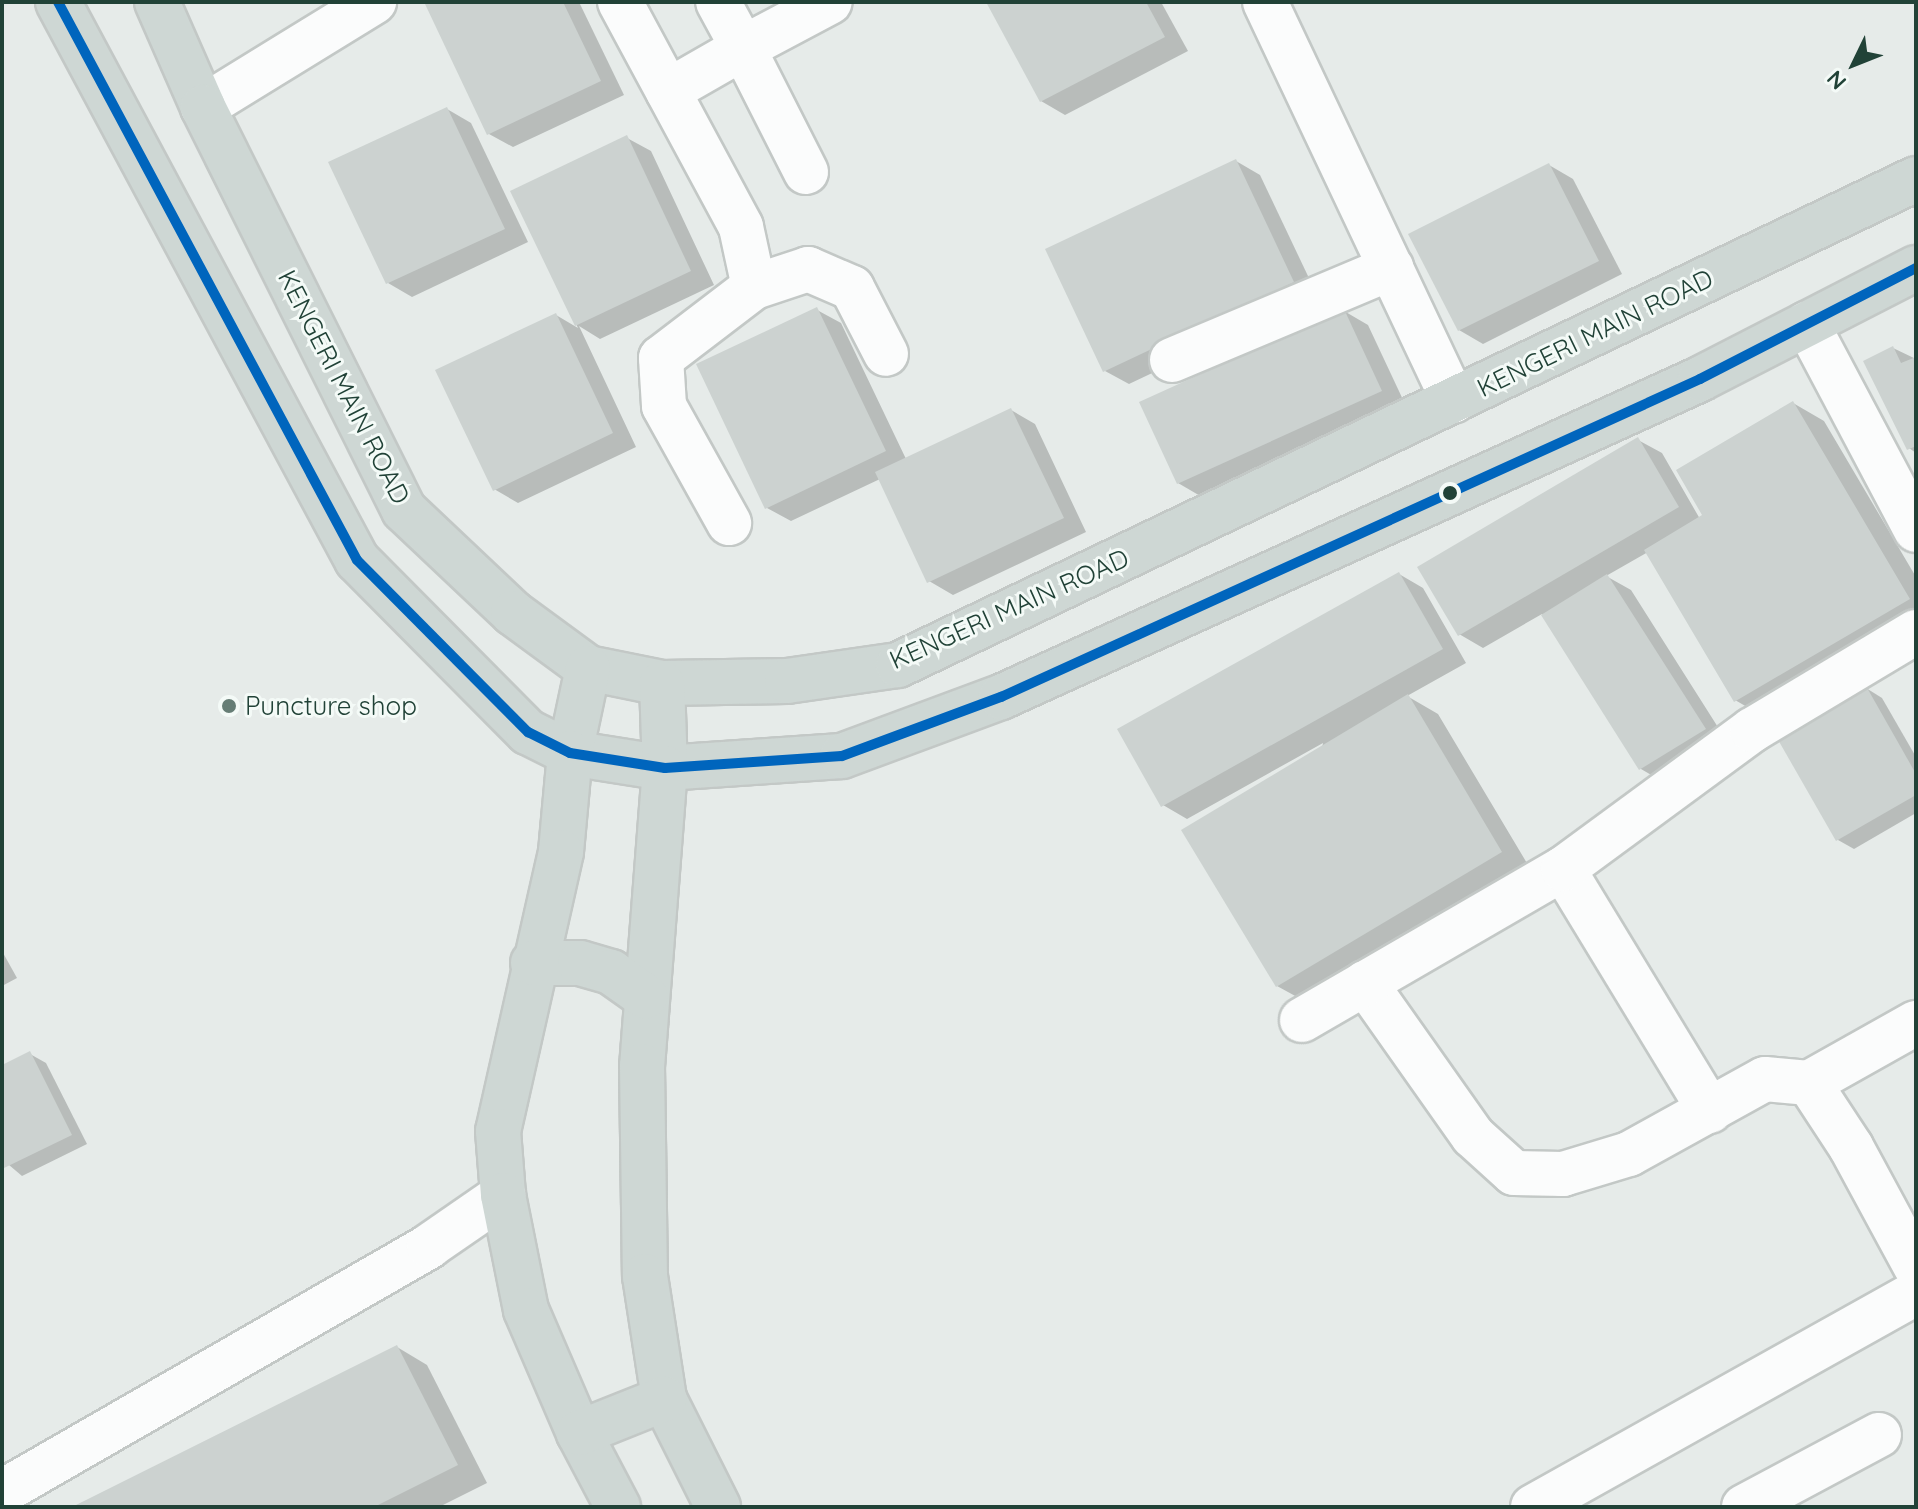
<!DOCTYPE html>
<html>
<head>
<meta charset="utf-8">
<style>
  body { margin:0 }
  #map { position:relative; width:1918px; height:1509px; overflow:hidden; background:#e6ebe9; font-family:Quicksand,sans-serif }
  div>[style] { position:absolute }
  .shadow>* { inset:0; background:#0003 }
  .building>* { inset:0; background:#ccd2d0 }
  .roads { filter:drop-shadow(2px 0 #c3c8c6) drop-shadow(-2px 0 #c3c8c6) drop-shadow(0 2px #c3c8c6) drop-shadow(0 -2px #c3c8c6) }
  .minor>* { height:44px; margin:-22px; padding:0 22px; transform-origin:22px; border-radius:22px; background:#fbfcfc }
  .major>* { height:44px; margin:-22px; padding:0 22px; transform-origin:22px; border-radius:22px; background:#ced7d4 }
  .bus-1>* { height:10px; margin:-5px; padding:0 5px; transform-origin:5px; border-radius:5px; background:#0065bd }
  .dots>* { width:22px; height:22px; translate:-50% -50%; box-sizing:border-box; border:4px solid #f4faf7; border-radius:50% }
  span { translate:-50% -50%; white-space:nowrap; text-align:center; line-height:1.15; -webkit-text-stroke:6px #f4faf7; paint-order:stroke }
  .street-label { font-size:26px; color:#214237 }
  .poi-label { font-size:26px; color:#214237 }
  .left { translate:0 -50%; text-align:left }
  .frame { position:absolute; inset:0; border:4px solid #214237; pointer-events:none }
  .north { position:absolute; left:1814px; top:24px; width:80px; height:80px; -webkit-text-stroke:6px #f4faf7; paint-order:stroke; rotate:227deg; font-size:22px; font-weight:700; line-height:32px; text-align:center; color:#214237 }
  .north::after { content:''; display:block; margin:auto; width:28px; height:36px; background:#214237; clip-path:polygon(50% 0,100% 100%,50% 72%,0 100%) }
</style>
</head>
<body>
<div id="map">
  <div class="shadow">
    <i style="clip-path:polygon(433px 2px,579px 2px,624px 95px,513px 147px,489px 134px)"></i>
    <i style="clip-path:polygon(989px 2px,1161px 2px,1188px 51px,1065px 115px,1041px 101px)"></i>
    <i style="clip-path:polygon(447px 109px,471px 123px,528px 242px,412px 297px,388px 283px)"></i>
    <i style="clip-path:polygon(627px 138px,651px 151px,714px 285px,600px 339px,579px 326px,636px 447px,518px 503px,494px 489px,556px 315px,578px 328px,512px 192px)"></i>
    <i style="clip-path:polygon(1236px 161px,1260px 175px,1317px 295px,1129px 384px,1105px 371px)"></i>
    <i style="clip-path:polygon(1549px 165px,1573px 179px,1622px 274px,1483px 344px,1459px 330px)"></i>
    <i style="clip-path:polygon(817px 310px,841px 323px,906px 459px,1011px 410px,1035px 424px,1086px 532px,953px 595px,929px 581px,880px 479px,791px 521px,767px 508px)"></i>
    <i style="clip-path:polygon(1344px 311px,1368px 325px,1405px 404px,1202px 497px,1178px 483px)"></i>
    <i style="clip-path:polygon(1893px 348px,1916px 359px,1916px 453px,1909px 448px)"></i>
    <i style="clip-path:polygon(1793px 403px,1824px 421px,1916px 577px,1916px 630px,1766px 718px,1735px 700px,1648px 552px,1606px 576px,1631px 590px,1728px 743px,1665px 783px,1641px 769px,1542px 614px,1483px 648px,1459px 634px,1638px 440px,1662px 453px,1700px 519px)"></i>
    <i style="clip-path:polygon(1399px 574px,1423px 588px,1466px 663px,1407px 696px,1438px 714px,1531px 870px,1308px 1003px,1277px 986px,1323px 743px,1187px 819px,1163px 805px)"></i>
    <i style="clip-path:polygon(1866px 688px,1882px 698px,1916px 757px,1916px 813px,1854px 849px,1838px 840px)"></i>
    <i style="clip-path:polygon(2px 951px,17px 978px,2px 986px)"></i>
    <i style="clip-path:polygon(30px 1054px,46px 1063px,87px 1144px,22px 1176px,2px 1159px,2px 1068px)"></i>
    <i style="clip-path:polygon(397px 1347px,427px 1365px,487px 1483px,439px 1507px,76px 1507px)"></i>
  </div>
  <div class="building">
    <i style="clip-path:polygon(429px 2px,563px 2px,601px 81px,487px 135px,425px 4px)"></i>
    <i style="clip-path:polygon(986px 2px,1146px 2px,1165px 37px,1040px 102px)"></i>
    <i style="clip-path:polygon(447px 107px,505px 229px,386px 284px,328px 162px)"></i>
    <i style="clip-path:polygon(627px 135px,691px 271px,575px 326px,510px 191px)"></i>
    <i style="clip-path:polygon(1236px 159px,1294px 282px,1103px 372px,1045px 249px)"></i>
    <i style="clip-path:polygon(1549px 163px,1599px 261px,1458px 331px,1408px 234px)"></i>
    <i style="clip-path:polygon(817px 307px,886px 451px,765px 509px,696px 364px)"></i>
    <i style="clip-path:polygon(1344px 309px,1382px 391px,1177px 484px,1139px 402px)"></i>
    <i style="clip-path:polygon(556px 313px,613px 433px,493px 491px,435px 370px)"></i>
    <i style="clip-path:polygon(1893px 346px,1901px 363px,1916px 357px,1916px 446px,1907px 450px,1863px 361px)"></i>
    <i style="clip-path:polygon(1793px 401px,1910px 599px,1734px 702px,1644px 550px,1702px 515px,1676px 470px)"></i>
    <i style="clip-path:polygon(1011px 408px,1064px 518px,927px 583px,875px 472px)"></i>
    <i style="clip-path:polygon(1638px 437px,1679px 507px,1458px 636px,1417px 567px)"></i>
    <i style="clip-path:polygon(1399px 572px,1443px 649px,1161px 807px,1117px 729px)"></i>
    <i style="clip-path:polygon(1607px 574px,1706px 729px,1639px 770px,1541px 615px)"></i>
    <i style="clip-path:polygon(1866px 686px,1916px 774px,1916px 795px,1836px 841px,1777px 738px)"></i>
    <i style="clip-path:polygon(1408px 694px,1502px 852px,1276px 987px,1181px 830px)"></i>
    <i style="clip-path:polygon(30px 1051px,72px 1135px,4px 1168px,2px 1065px)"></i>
    <i style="clip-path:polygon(397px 1345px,458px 1465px,374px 1507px,72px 1507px)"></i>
  </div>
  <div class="roads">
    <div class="minor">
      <i style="left:620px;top:2px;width:255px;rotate:61.7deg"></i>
      <i style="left:741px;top:227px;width:61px;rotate:77.8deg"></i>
      <i style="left:754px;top:287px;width:117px;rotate:142.6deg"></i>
      <i style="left:661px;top:358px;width:48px;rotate:86.4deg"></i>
      <i style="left:664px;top:406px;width:134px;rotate:60.9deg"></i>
      <i style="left:1265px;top:2px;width:441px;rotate:64.7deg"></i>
      <i style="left:668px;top:91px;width:86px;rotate:-29.8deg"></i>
      <i style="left:743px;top:48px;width:52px;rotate:-118.5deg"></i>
      <i style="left:203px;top:107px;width:201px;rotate:-31.6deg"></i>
      <i style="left:806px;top:172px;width:139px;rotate:-116.9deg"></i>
      <i style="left:743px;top:48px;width:98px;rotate:-27.9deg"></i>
      <i style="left:754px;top:287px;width:57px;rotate:-18.4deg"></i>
      <i style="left:808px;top:269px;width:48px;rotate:23.4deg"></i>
      <i style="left:852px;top:288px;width:74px;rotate:62.7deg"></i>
      <i style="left:1807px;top:324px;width:233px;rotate:62.1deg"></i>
      <i style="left:1172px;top:360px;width:238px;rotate:-22.8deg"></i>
      <i style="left:1563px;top:869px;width:283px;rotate:58.7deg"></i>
      <i style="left:1365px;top:983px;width:187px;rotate:54.8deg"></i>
      <i style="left:1473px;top:1136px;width:55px;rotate:42.1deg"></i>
      <i style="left:1514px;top:1173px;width:49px;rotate:1.2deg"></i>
      <i style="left:1563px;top:1174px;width:69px;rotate:-16.9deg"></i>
      <i style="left:1629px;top:1154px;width:155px;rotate:-28.9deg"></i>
      <i style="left:1765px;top:1079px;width:44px;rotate:5.2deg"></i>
      <i style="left:1809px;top:1083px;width:77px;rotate:56.7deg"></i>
      <i style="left:1851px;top:1147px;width:136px;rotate:61.6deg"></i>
      <i style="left:1302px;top:1020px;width:302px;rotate:-30.1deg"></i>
      <i style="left:1563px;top:869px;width:235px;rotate:-36.3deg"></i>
      <i style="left:1752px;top:730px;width:191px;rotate:-30.9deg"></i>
      <i style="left:1809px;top:1083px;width:123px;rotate:-29.3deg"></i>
      <i style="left:2px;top:1492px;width:493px;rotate:-29.9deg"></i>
      <i style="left:429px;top:1246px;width:90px;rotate:-34.6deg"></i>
      <i style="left:1533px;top:1507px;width:439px;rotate:-29.2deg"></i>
      <i style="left:1744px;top:1507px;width:153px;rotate:-28.1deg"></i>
    </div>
    <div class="major">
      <i style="left:58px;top:2px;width:633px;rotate:61.82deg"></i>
      <i style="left:357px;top:560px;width:243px;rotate:45.2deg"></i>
      <i style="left:528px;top:732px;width:47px;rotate:26.6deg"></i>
      <i style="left:570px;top:753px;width:96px;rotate:9deg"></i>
      <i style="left:665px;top:768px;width:177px;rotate:-3.9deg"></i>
      <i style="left:842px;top:756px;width:170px;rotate:-20.4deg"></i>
      <i style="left:1001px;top:697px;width:768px;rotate:-24.46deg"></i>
      <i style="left:1700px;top:379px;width:243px;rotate:-27.2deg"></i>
      <i style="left:157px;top:2px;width:115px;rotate:66.3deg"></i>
      <i style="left:203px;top:107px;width:450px;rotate:63.5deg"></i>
      <i style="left:404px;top:510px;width:150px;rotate:43.4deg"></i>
      <i style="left:513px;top:613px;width:93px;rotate:36.3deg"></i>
      <i style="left:588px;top:668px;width:76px;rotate:11.5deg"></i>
      <i style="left:662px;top:683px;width:125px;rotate:-0.9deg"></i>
      <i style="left:787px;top:681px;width:112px;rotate:-8.2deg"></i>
      <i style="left:898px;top:665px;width:1128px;rotate:-25.52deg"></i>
      <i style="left:588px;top:668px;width:87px;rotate:102deg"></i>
      <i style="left:570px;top:753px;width:99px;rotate:95.2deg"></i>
      <i style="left:561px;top:852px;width:286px;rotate:102.7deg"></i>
      <i style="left:498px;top:1131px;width:64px;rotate:85.5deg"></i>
      <i style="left:503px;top:1195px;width:117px;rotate:78.7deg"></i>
      <i style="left:526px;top:1310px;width:134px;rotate:66.7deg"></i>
      <i style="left:579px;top:1433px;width:84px;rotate:62.2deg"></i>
      <i style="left:662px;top:683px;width:85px;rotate:88deg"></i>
      <i style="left:665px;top:768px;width:299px;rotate:94.4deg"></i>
      <i style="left:642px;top:1066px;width:210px;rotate:89.2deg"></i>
      <i style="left:645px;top:1276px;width:124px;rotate:81.2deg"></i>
      <i style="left:664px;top:1399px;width:121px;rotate:63.4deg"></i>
      <i style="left:533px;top:963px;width:47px"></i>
      <i style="left:580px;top:963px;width:32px;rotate:16deg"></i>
      <i style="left:611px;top:972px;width:42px;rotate:35.2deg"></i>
      <i style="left:579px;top:1433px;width:92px;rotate:-21.8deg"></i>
    </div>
  </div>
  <div class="bus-1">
    <i style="left:58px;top:2px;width:633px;rotate:61.82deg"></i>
    <i style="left:357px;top:560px;width:243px;rotate:45.2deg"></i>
    <i style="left:528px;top:732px;width:47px;rotate:26.6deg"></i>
    <i style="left:570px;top:753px;width:96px;rotate:9deg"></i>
    <i style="left:665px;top:768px;width:177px;rotate:-3.9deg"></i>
    <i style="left:842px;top:756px;width:170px;rotate:-20.4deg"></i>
    <i style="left:1001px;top:697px;width:768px;rotate:-24.46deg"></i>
    <i style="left:1700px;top:379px;width:243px;rotate:-27.2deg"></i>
  </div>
  <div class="dots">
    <i style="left:1450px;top:493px;background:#214237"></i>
    <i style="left:229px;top:706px;background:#667d75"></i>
  </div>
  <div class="street-label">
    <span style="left:1595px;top:333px;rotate:-26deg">KENGERI MAIN ROAD</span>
    <span style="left:344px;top:387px;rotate:63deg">KENGERI MAIN ROAD</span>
    <span style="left:1009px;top:609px;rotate:-24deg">KENGERI MAIN ROAD</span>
  </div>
  <div class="poi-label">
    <span class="left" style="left:245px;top:706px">Puncture shop</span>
  </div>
  <div class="frame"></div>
  <div class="north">N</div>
</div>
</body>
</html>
